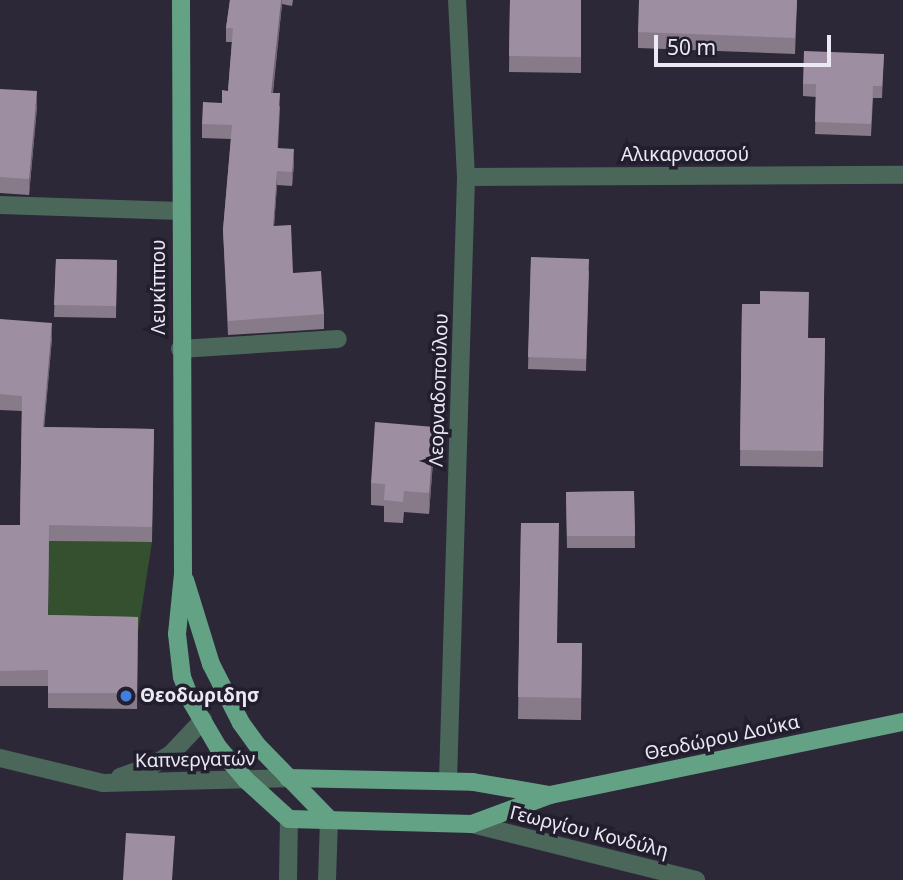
<!DOCTYPE html>
<html>
<head>
<meta charset="utf-8">
<style>
  body { margin:0 }
  #map { position:relative; width:903px; height:880px; overflow:hidden; background:#2c2838; font-family:"Noto Sans",sans-serif }
  div>[style] { position:absolute }
  .green>* { inset:0; background:#34502f }
  .minor>* { height:18px; margin:-9px; padding:0 9px; transform-origin:9px; border-radius:9px; background:#4a6759 }
  .major>* { height:18px; margin:-9px; padding:0 9px; transform-origin:9px; border-radius:9px; background:#64a286 }
  .wall>* { inset:0; background:#877b8a }
  .shaded-wall>* { inset:0; background:#6e6471 }
  .building>* { inset:0; background:#9d8fa1 }
  .dots>* { width:19px; height:19px; translate:-50% -50%; box-sizing:border-box; border:4px solid #221e2e; border-radius:50% }
  span { translate:-50% -50%; white-space:nowrap; text-align:center; line-height:1.15; -webkit-text-stroke:7px #221e2e; paint-order:stroke }
  .street-label { font-size:19px; color:#ebe9f4 }
  .poi-label { font-size:19px; color:#ebe9f4; font-weight:700 }
  .left { translate:0 -50%; text-align:left }
  .scale { position:absolute; left:654px; top:35px; width:177px; height:32px; box-sizing:border-box; border:4px solid #ebe9f4; border-top:0; padding-left:9px; font-size:21px; line-height:24px; white-space:nowrap; color:#ebe9f4; -webkit-text-stroke:5px #221e2e; paint-order:stroke }
</style>
</head>
<body>
<div id="map">
  <div class="green">
    <i style="clip-path:polygon(49px 541px,152px 542px,138px 632px,48px 631px)"></i>
  </div>
  <div class="minor">
    <i style="left:466px;top:177px;width:437px;rotate:-0.3deg"></i>
    <i style="left:0;top:205px;width:180px;rotate:1.9deg"></i>
    <i style="left:180px;top:349px;width:158px;rotate:-3.6deg"></i>
    <i style="left:0;top:758px;width:106px;rotate:13.6deg"></i>
    <i style="left:103px;top:783px;width:185px;rotate:-1.5deg"></i>
    <i style="left:120px;top:777px;width:33px;rotate:-20deg"></i>
    <i style="left:151px;top:766px;width:23px;rotate:-31deg"></i>
    <i style="left:171px;top:754px;width:47px;rotate:-46.7deg"></i>
    <i style="left:448px;top:781px;width:604px;rotate:-88.29deg"></i>
    <i style="left:466px;top:177px;width:177px;rotate:-92.9deg"></i>
    <i style="left:472px;top:824px;width:231px;rotate:14deg"></i>
    <i style="left:288px;top:880px;width:61px;rotate:-89.1deg"></i>
    <i style="left:327px;top:880px;width:61px;rotate:-88.1deg"></i>
  </div>
  <div class="major">
    <i style="left:181px;top:0;width:574px;rotate:89.8deg"></i>
    <i style="left:183px;top:574px;width:60px;rotate:95.7deg"></i>
    <i style="left:177px;top:634px;width:43px;rotate:83.4deg"></i>
    <i style="left:182px;top:677px;width:26px;rotate:69deg"></i>
    <i style="left:191px;top:701px;width:53px;rotate:59.6deg"></i>
    <i style="left:218px;top:747px;width:43px;rotate:49.7deg"></i>
    <i style="left:246px;top:780px;width:58px;rotate:42.2deg"></i>
    <i style="left:289px;top:819px;width:183px;rotate:1.6deg"></i>
    <i style="left:472px;top:824px;width:83px;rotate:-20.4deg"></i>
    <i style="left:550px;top:795px;width:360px;rotate:-11.7deg"></i>
    <i style="left:185px;top:580px;width:88px;rotate:72.8deg"></i>
    <i style="left:211px;top:664px;width:66px;rotate:63deg"></i>
    <i style="left:241px;top:723px;width:27px;rotate:54deg"></i>
    <i style="left:257px;top:745px;width:103px;rotate:45.8deg"></i>
    <i style="left:288px;top:778px;width:185px;rotate:1.2deg"></i>
    <i style="left:473px;top:782px;width:78px;rotate:9.6deg"></i>
  </div>
  <div class="wall">
    <i style="clip-path:polygon(230px 0,293px 0,292px 6px,282px 4px,273px 93px,280px 107px,278px 148px,294px 163px,292px 186px,277px 185px,274px 226px,293px 273px,324px 314px,324px 329px,228px 335px,223px 230px,231px 139px,202px 138px,202px 124px,222px 103px,228px 91px,232px 42px,226px 42px,226px 28px)"></i>
    <i style="clip-path:polygon(510px 0,581px 0,581px 73px,509px 72px)"></i>
    <i style="clip-path:polygon(797px 0,795px 54px,638px 48px,638px 32px)"></i>
    <i style="clip-path:polygon(884px 54px,882px 98px,873px 98px,871px 136px,815px 134px,816px 97px,803px 96px,803px 84px)"></i>
    <i style="clip-path:polygon(0 89px,37px 107px,29px 195px,0 193px)"></i>
    <i style="clip-path:polygon(531px 257px,589px 271px,586px 371px,528px 369px)"></i>
    <i style="clip-path:polygon(56px 259px,117px 260px,116px 318px,54px 317px)"></i>
    <i style="clip-path:polygon(742px 304px,809px 338px,825px 338px,823px 467px,740px 466px)"></i>
    <i style="clip-path:polygon(0 319px,52px 338px,44px 427px,154px 429px,152px 542px,49px 541px,48px 615px,138px 617px,137px 709px,48px 708px,48px 686px,0 686px,0 525px,20px 525px,22px 411px,0 410px)"></i>
    <i style="clip-path:polygon(434px 448px,429px 514px,404px 512px,403px 523px,384px 522px,384px 506px,371px 505px,371px 483px)"></i>
    <i style="clip-path:polygon(634px 491px,635px 548px,567px 548px,566px 492px)"></i>
    <i style="clip-path:polygon(521px 523px,557px 643px,582px 643px,581px 720px,518px 719px)"></i>
  </div>
  <div class="shaded-wall">
    <i style="clip-path:polygon(281px 0,282px 0,282px 4px,271px 107px,271px 93px)"></i>
    <i style="clip-path:polygon(37px 91px,37px 107px,29px 195px,29px 179px)"></i>
    <i style="clip-path:polygon(294px 149px,294px 163px,292px 186px,292px 172px)"></i>
    <i style="clip-path:polygon(277px 171px,277px 185px,273px 240px,273px 226px)"></i>
    <i style="clip-path:polygon(52px 323px,52px 338px,43px 443px,43px 427px)"></i>
    <i style="clip-path:polygon(434px 427px,434px 448px,429px 514px,429px 493px)"></i>
  </div>
  <div class="building">
    <i style="clip-path:polygon(230px 0,281px 0,271px 93px,280px 93px,277px 148px,294px 149px,292px 172px,277px 171px,273px 226px,291px 225px,293px 273px,321px 271px,324px 314px,228px 321px,223px 230px,232px 125px,202px 124px,203px 102px,222px 103px,222px 90px,228px 91px,233px 28px,226px 28px)"></i>
    <i style="clip-path:polygon(510px 0,581px 0,581px 57px,509px 56px)"></i>
    <i style="clip-path:polygon(639px 0,797px 0,795px 38px,638px 32px)"></i>
    <i style="clip-path:polygon(804px 51px,884px 54px,882px 86px,873px 86px,871px 124px,815px 122px,816px 84px,803px 84px)"></i>
    <i style="clip-path:polygon(0 89px,37px 91px,29px 179px,0 177px)"></i>
    <i style="clip-path:polygon(531px 257px,589px 259px,586px 359px,528px 357px)"></i>
    <i style="clip-path:polygon(56px 259px,117px 260px,116px 306px,54px 305px)"></i>
    <i style="clip-path:polygon(760px 291px,809px 292px,808px 338px,825px 338px,823px 451px,740px 450px,742px 304px,760px 304px)"></i>
    <i style="clip-path:polygon(0 319px,52px 323px,43px 427px,154px 429px,152px 527px,49px 525px,48px 615px,138px 617px,137px 693px,48px 693px,48px 670px,0 671px,0 525px,20px 525px,22px 396px,0 394px)"></i>
    <i style="clip-path:polygon(375px 422px,434px 427px,429px 493px,404px 491px,403px 502px,384px 500px,385px 484px,371px 483px)"></i>
    <i style="clip-path:polygon(634px 491px,635px 536px,567px 536px,566px 492px)"></i>
    <i style="clip-path:polygon(521px 523px,559px 523px,557px 643px,582px 643px,581px 698px,518px 697px)"></i>
    <i style="clip-path:polygon(126px 833px,175px 836px,172px 880px,123px 880px)"></i>
  </div>
  <div class="dots">
    <i style="left:126px;top:696px;background:#3f7fe0"></i>
  </div>
  <div class="street-label">
    <span style="left:685px;top:155px">Αλικαρνασσού</span>
    <span style="left:159px;top:287px;rotate:-90deg">Λευκίππου</span>
    <span style="left:439px;top:390px;rotate:-88deg">Λεορναδοπούλου</span>
    <span style="left:722px;top:738px;rotate:-12deg">Θεοδώρου Δούκα</span>
    <span style="left:195px;top:760px;rotate:-1deg">Καπνεργατών</span>
    <span style="left:589px;top:832px;rotate:14deg">Γεωργίου Κονδύλη</span>
  </div>
  <div class="poi-label">
    <span class="left" style="left:140px;top:696px">Θεοδωριδησ</span>
  </div>
  <div class="scale">50 m</div>
</div>
</body>
</html>
